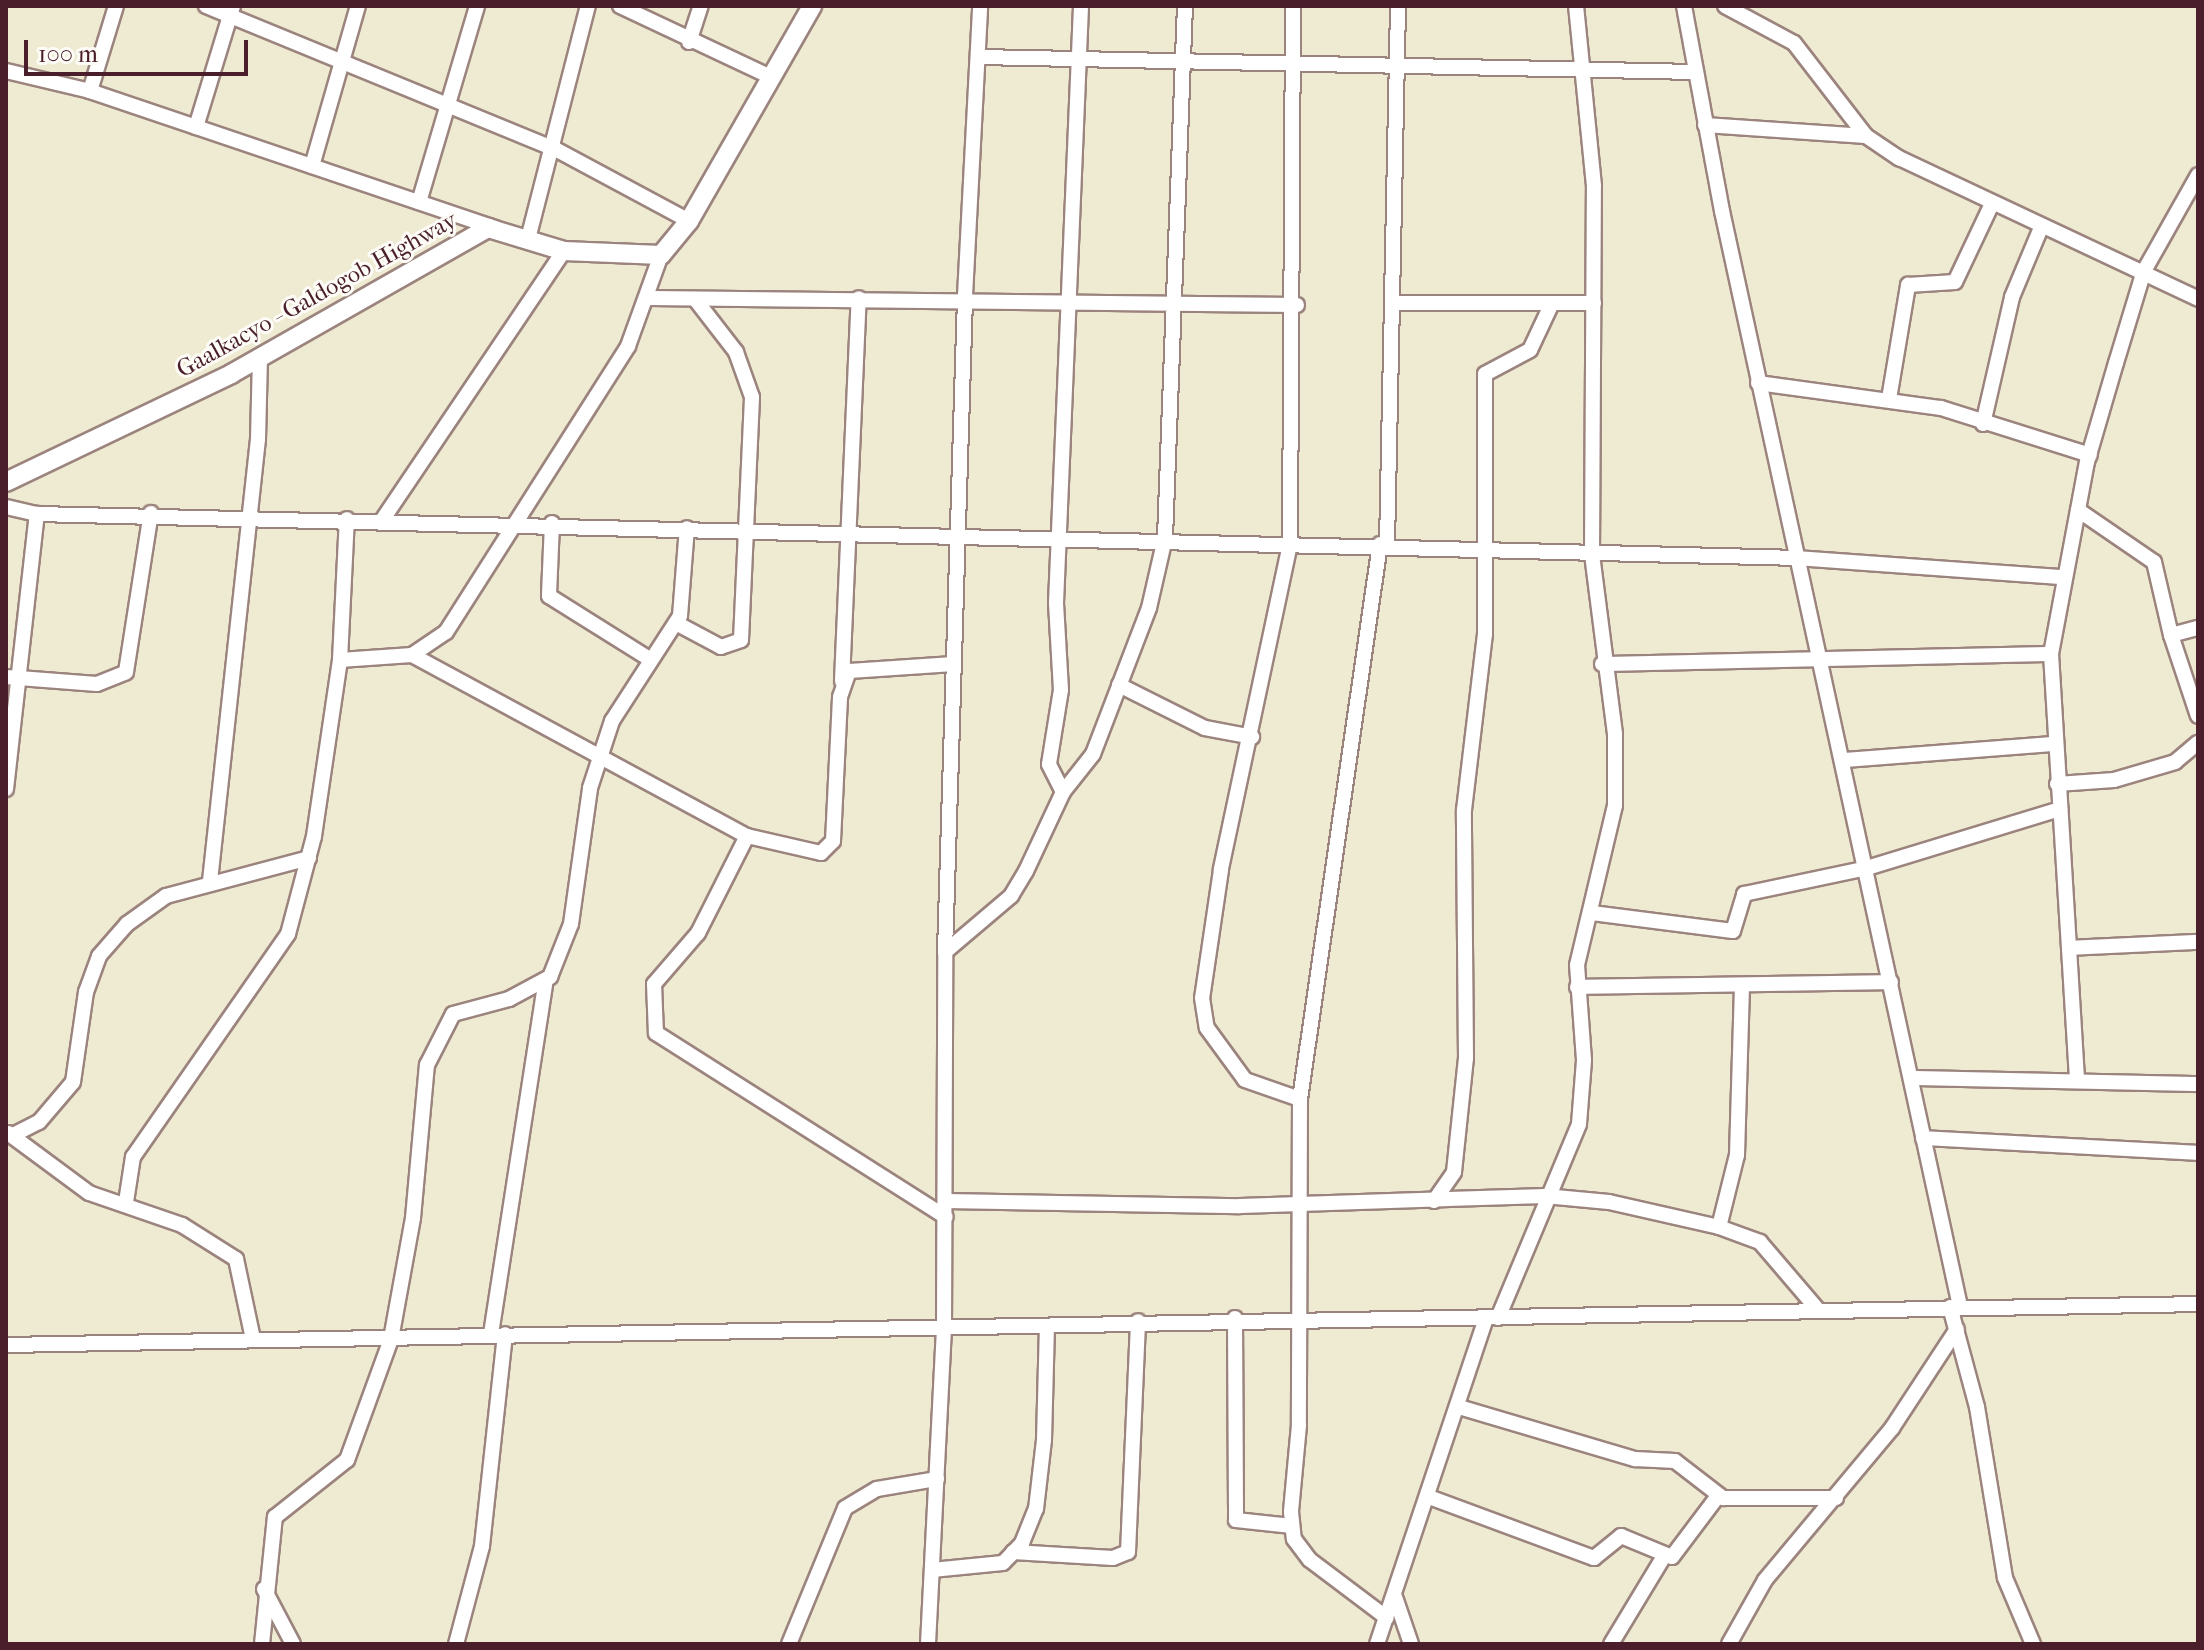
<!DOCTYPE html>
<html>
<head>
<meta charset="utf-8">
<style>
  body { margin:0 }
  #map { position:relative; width:2204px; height:1650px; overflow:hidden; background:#efead2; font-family:"IM FELL French Canon",serif }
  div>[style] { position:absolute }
  .roads { filter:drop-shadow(2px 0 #9c847e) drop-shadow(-2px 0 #9c847e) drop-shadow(0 2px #9c847e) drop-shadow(0 -2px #9c847e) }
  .minor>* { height:14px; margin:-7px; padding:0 7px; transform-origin:7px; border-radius:7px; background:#fff }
  .tertiary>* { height:18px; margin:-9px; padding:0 9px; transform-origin:9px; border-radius:9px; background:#fff }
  span { translate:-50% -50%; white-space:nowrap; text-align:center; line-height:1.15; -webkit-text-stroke:6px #fdfcf7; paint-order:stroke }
  .street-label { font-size:24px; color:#4a1f2b }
  .frame { position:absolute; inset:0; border:8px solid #4a1f2b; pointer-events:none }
  .scale { position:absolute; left:24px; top:40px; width:224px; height:36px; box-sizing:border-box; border:4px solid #4a1f2b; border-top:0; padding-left:10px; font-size:24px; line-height:28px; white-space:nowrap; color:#4a1f2b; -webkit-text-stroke:6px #fdfcf7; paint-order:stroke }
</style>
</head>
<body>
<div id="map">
  <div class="roads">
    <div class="minor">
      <i style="left:206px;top:6px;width:377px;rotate:22.3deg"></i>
      <i style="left:555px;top:149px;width:152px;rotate:28.2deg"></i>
      <i style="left:620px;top:6px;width:165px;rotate:25.2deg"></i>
      <i style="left:1293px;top:6px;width:538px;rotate:90.32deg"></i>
      <i style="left:1290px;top:544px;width:333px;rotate:102deg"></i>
      <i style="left:1221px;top:870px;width:129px;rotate:98.4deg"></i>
      <i style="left:1202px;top:998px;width:30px;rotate:81deg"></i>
      <i style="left:1207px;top:1028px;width:64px;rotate:53.8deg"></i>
      <i style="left:1245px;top:1080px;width:58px;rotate:19.1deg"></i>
      <i style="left:1684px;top:6px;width:208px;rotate:79.5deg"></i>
      <i style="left:1722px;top:211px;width:1121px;rotate:77.74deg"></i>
      <i style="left:1725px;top:6px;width:78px;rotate:28.2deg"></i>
      <i style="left:1794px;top:43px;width:118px;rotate:52.3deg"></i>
      <i style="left:1866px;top:136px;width:40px;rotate:34deg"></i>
      <i style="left:1899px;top:158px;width:331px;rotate:25.2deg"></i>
      <i style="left:689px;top:42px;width:38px;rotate:-72deg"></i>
      <i style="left:979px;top:57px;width:715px;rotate:1.2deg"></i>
      <i style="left:6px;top:71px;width:86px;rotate:13.4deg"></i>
      <i style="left:90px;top:91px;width:428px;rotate:18.7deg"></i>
      <i style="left:90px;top:91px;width:89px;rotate:-73deg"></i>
      <i style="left:1705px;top:125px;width:161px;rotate:3.9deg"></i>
      <i style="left:196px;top:127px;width:127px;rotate:-73deg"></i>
      <i style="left:312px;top:166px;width:166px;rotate:-74deg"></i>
      <i style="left:419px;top:202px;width:204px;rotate:-73.5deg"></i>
      <i style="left:528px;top:239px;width:241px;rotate:-75.6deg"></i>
      <i style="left:649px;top:298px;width:648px;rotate:0.62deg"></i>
      <i style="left:1393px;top:303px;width:201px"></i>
      <i style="left:1758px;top:383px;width:185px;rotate:7.8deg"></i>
      <i style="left:1941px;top:408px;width:156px;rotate:17.5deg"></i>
      <i style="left:1889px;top:399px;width:116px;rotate:-80.5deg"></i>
      <i style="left:1908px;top:285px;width:47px;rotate:-3.7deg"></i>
      <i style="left:1955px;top:282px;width:84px;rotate:-64.7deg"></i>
      <i style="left:1983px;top:424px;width:130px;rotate:-77.1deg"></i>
      <i style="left:2012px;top:297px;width:73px;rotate:-67.3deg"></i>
      <i style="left:6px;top:507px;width:32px;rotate:13deg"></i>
      <i style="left:37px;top:514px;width:1760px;rotate:1.43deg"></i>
      <i style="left:1796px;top:558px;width:268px;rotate:4.1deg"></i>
      <i style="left:2078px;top:510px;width:92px;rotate:34.4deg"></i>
      <i style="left:2154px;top:562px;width:75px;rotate:76.9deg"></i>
      <i style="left:2171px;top:635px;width:28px;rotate:-15deg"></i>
      <i style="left:383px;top:519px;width:323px;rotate:-56deg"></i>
      <i style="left:564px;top:251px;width:9px;rotate:-159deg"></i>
      <i style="left:552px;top:523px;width:73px;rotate:92.4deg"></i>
      <i style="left:549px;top:596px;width:117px;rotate:32.1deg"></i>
      <i style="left:1380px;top:544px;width:561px;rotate:98.2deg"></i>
      <i style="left:1300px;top:1099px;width:326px;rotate:90.2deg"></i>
      <i style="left:1299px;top:1425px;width:87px;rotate:95.3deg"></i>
      <i style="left:1291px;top:1512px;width:27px;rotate:84deg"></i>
      <i style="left:1294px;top:1539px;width:26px;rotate:53deg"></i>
      <i style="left:1310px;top:1560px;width:96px;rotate:37deg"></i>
      <i style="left:1387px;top:545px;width:539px;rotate:-88.83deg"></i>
      <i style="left:676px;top:623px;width:51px;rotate:28.1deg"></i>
      <i style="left:721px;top:647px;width:21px;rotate:-19deg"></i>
      <i style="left:741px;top:640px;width:243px;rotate:-87.4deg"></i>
      <i style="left:752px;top:397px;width:48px;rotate:-109.6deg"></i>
      <i style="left:736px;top:352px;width:67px;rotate:-127.7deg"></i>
      <i style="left:2171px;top:635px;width:85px;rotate:71.6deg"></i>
      <i style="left:412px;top:655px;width:381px;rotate:28.4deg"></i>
      <i style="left:747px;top:836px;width:76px;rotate:12.9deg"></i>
      <i style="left:821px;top:853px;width:17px;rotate:-45deg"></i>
      <i style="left:833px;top:841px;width:144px;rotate:-87.2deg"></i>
      <i style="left:840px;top:697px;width:28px;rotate:-71deg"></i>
      <i style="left:849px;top:671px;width:105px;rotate:-3.8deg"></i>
      <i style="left:340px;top:660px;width:141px;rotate:-87.2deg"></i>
      <i style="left:1602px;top:664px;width:449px;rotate:-1.3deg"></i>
      <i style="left:6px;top:677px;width:91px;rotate:4.4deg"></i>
      <i style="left:97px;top:684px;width:31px;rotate:-22deg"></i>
      <i style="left:126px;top:672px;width:161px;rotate:-81.1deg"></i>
      <i style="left:842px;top:681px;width:383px;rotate:-87.5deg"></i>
      <i style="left:1119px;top:685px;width:96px;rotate:26.6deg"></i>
      <i style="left:1205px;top:728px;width:48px;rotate:10.8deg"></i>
      <i style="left:1845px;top:760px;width:208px;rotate:-4.4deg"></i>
      <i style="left:2057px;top:784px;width:57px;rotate:-4deg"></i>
      <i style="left:2114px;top:780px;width:64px;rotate:-16.4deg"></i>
      <i style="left:2175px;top:762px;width:30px;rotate:-40deg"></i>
      <i style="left:6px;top:789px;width:277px;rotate:-83.6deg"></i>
      <i style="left:1063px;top:792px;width:31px;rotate:-117deg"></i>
      <i style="left:1049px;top:764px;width:75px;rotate:-80.8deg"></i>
      <i style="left:1061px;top:690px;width:87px;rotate:-93.3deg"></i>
      <i style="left:1056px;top:603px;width:598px;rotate:-87.6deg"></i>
      <i style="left:747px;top:836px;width:109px;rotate:116.8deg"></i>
      <i style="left:698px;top:933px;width:67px;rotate:130.8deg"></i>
      <i style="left:654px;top:984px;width:49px;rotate:87.7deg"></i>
      <i style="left:656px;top:1033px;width:343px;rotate:32.4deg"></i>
      <i style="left:210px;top:881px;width:445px;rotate:-83.8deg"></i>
      <i style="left:258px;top:439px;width:81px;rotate:-88.6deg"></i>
      <i style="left:1592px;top:913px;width:142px;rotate:7.3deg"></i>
      <i style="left:1733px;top:931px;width:39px;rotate:-73deg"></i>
      <i style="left:1744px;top:894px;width:126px;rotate:-11.9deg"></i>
      <i style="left:1867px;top:868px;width:202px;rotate:-17deg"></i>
      <i style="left:2069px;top:948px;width:129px;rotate:-2.7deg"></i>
      <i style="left:945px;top:952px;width:87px;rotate:-40.3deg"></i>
      <i style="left:1011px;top:896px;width:29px;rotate:-59deg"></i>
      <i style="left:1026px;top:871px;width:87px;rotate:-64.9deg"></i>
      <i style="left:1063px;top:792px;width:48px;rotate:-51.7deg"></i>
      <i style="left:1093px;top:754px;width:156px;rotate:-69deg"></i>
      <i style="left:1149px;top:608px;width:72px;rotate:-77.1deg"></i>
      <i style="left:1165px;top:538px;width:532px;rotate:-87.85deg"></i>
      <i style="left:1577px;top:987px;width:314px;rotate:-0.9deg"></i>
      <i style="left:1911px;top:1078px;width:287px;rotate:1.2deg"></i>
      <i style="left:2077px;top:1079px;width:426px;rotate:-93.5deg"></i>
      <i style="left:2051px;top:654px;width:195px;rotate:-79.4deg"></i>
      <i style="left:2087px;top:462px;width:103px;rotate:-73.7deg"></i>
      <i style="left:2116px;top:363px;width:96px;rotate:-73.1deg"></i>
      <i style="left:2144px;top:271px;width:110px;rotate:-60.6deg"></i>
      <i style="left:8px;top:1133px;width:101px;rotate:36.5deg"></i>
      <i style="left:89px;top:1193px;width:98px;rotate:19deg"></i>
      <i style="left:182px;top:1225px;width:64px;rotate:32.2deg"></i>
      <i style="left:236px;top:1259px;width:82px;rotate:78deg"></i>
      <i style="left:15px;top:1134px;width:27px;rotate:-27deg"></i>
      <i style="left:39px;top:1122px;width:52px;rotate:-49.6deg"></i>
      <i style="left:73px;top:1082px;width:91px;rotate:-81.8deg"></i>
      <i style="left:86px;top:992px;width:38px;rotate:-70deg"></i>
      <i style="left:99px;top:956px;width:43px;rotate:-48.8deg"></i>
      <i style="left:127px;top:924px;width:48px;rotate:-35.7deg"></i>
      <i style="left:166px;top:896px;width:148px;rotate:-14.9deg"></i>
      <i style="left:1923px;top:1138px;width:275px;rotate:3.1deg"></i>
      <i style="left:946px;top:1201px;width:294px;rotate:1deg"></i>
      <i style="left:1240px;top:1206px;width:305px;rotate:-1.9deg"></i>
      <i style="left:1545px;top:1196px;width:64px;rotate:5.4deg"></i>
      <i style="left:1609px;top:1202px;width:113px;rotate:12.8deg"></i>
      <i style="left:1719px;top:1227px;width:74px;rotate:-76deg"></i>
      <i style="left:1737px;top:1155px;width:169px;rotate:-88.3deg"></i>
      <i style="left:1434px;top:1201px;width:35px;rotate:-55deg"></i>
      <i style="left:1454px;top:1172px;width:115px;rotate:-84deg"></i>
      <i style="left:1466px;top:1058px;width:248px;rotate:-90.5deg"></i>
      <i style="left:1464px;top:810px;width:177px;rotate:-83.2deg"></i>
      <i style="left:1485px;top:634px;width:260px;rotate:-90deg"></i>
      <i style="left:1485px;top:374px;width:51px;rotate:-28.1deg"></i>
      <i style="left:1530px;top:350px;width:52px;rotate:-64.9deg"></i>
      <i style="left:126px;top:1202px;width:46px;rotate:-81.2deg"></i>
      <i style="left:133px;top:1157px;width:272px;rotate:-55.2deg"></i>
      <i style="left:288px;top:934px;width:101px;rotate:-75.1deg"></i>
      <i style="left:314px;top:836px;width:178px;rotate:-81.6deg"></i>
      <i style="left:340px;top:660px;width:72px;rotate:-4deg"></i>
      <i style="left:412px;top:655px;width:41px;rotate:-34.1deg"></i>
      <i style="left:446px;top:632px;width:339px;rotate:-57.5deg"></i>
      <i style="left:628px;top:346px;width:97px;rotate:-70.1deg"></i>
      <i style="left:1719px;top:1227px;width:44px;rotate:20.1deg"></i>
      <i style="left:1760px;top:1242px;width:89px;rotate:49.5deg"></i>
      <i style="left:1950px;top:1307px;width:104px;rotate:74.9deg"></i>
      <i style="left:1977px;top:1407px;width:173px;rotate:80.7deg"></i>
      <i style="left:2005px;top:1578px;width:72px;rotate:67deg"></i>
      <i style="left:1235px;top:1318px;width:202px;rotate:89.7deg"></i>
      <i style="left:1236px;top:1520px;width:56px;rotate:6.1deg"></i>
      <i style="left:1498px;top:1318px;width:210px;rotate:-67.3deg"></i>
      <i style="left:1579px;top:1124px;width:64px;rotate:-85.5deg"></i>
      <i style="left:1584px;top:1060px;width:95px;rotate:-94.2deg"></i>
      <i style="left:1577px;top:965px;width:164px;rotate:-76.6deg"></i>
      <i style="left:1615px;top:805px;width:71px;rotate:-90deg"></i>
      <i style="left:1615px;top:734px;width:181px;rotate:-97.3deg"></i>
      <i style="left:1592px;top:554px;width:368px;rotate:-89.7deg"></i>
      <i style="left:1594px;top:186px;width:181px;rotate:-95.7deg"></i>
      <i style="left:491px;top:1334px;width:358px;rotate:-81.2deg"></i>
      <i style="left:6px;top:1345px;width:2192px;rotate:-1.07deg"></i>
      <i style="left:1459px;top:1407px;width:184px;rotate:16.5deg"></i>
      <i style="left:1635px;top:1459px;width:40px;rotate:2.9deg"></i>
      <i style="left:1675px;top:1461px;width:61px;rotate:37.6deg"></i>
      <i style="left:1723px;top:1498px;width:113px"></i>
      <i style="left:1429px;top:1497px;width:176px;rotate:20.3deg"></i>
      <i style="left:1594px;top:1558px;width:35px;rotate:-39deg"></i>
      <i style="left:1621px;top:1536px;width:55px;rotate:22.4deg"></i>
      <i style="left:1672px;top:1557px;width:76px;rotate:-53deg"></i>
      <i style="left:1013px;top:1552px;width:100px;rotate:3.4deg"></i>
      <i style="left:1113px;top:1558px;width:16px;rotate:-22deg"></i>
      <i style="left:1128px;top:1552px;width:231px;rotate:-87.5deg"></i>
      <i style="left:932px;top:1570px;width:71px;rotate:-5.6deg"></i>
      <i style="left:1003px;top:1563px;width:28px;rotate:-46deg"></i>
      <i style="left:1022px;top:1543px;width:37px;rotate:-68deg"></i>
      <i style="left:1036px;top:1509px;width:69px;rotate:-83.4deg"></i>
      <i style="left:1044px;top:1440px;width:113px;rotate:-88.5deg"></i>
      <i style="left:264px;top:1589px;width:62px;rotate:62.2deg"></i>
      <i style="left:1395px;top:1597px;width:50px;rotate:71.2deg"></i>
      <i style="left:262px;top:1644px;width:128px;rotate:-84.2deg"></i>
      <i style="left:275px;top:1517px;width:92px;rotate:-38.4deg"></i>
      <i style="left:347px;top:1460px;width:129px;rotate:-70deg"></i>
      <i style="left:391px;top:1339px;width:123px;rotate:-79.7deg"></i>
      <i style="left:413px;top:1218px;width:154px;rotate:-84.8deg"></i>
      <i style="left:427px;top:1065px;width:57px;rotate:-63deg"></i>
      <i style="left:453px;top:1014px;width:58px;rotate:-15deg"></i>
      <i style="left:509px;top:999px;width:47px;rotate:-28.2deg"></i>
      <i style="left:550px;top:977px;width:57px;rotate:-68.4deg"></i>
      <i style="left:571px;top:924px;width:137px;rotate:-82deg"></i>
      <i style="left:590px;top:788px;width:71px;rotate:-71.8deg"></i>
      <i style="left:612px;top:721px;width:125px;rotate:-57.1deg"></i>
      <i style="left:680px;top:616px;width:88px;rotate:-85.5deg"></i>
      <i style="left:456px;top:1644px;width:101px;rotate:-75.1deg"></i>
      <i style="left:482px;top:1546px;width:213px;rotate:-83.8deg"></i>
      <i style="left:789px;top:1644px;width:147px;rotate:-67.6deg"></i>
      <i style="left:845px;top:1508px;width:37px;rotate:-31deg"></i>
      <i style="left:877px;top:1489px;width:61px;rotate:-9.5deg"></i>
      <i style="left:928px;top:1644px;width:314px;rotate:-87.1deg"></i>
      <i style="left:944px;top:1330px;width:378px;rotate:-89.8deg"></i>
      <i style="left:945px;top:952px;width:656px;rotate:-88.25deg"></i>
      <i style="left:965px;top:296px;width:290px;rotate:-87deg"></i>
      <i style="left:1377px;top:1644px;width:344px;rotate:-71.5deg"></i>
      <i style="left:1611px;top:1644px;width:103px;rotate:-58.9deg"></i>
      <i style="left:1729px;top:1644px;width:73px;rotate:-60.6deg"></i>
      <i style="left:1765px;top:1580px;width:198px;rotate:-50.1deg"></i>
      <i style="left:1892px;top:1428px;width:118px;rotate:-56.7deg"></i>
    </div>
    <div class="tertiary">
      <i style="left:6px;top:482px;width:250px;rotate:-25.6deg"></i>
      <i style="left:231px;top:374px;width:296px;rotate:-29.6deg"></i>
      <i style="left:488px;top:228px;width:79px;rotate:16.8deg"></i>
      <i style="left:564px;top:251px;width:97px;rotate:2.4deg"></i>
      <i style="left:661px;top:255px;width:44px;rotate:-50.5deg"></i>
      <i style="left:689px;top:221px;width:248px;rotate:-60.2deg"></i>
    </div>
  </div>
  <div class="street-label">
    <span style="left:317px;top:295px;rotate:-29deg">Gaalkacyo - Galdogob Highway</span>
  </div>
  <div class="frame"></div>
  <div class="scale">100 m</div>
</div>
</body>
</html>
